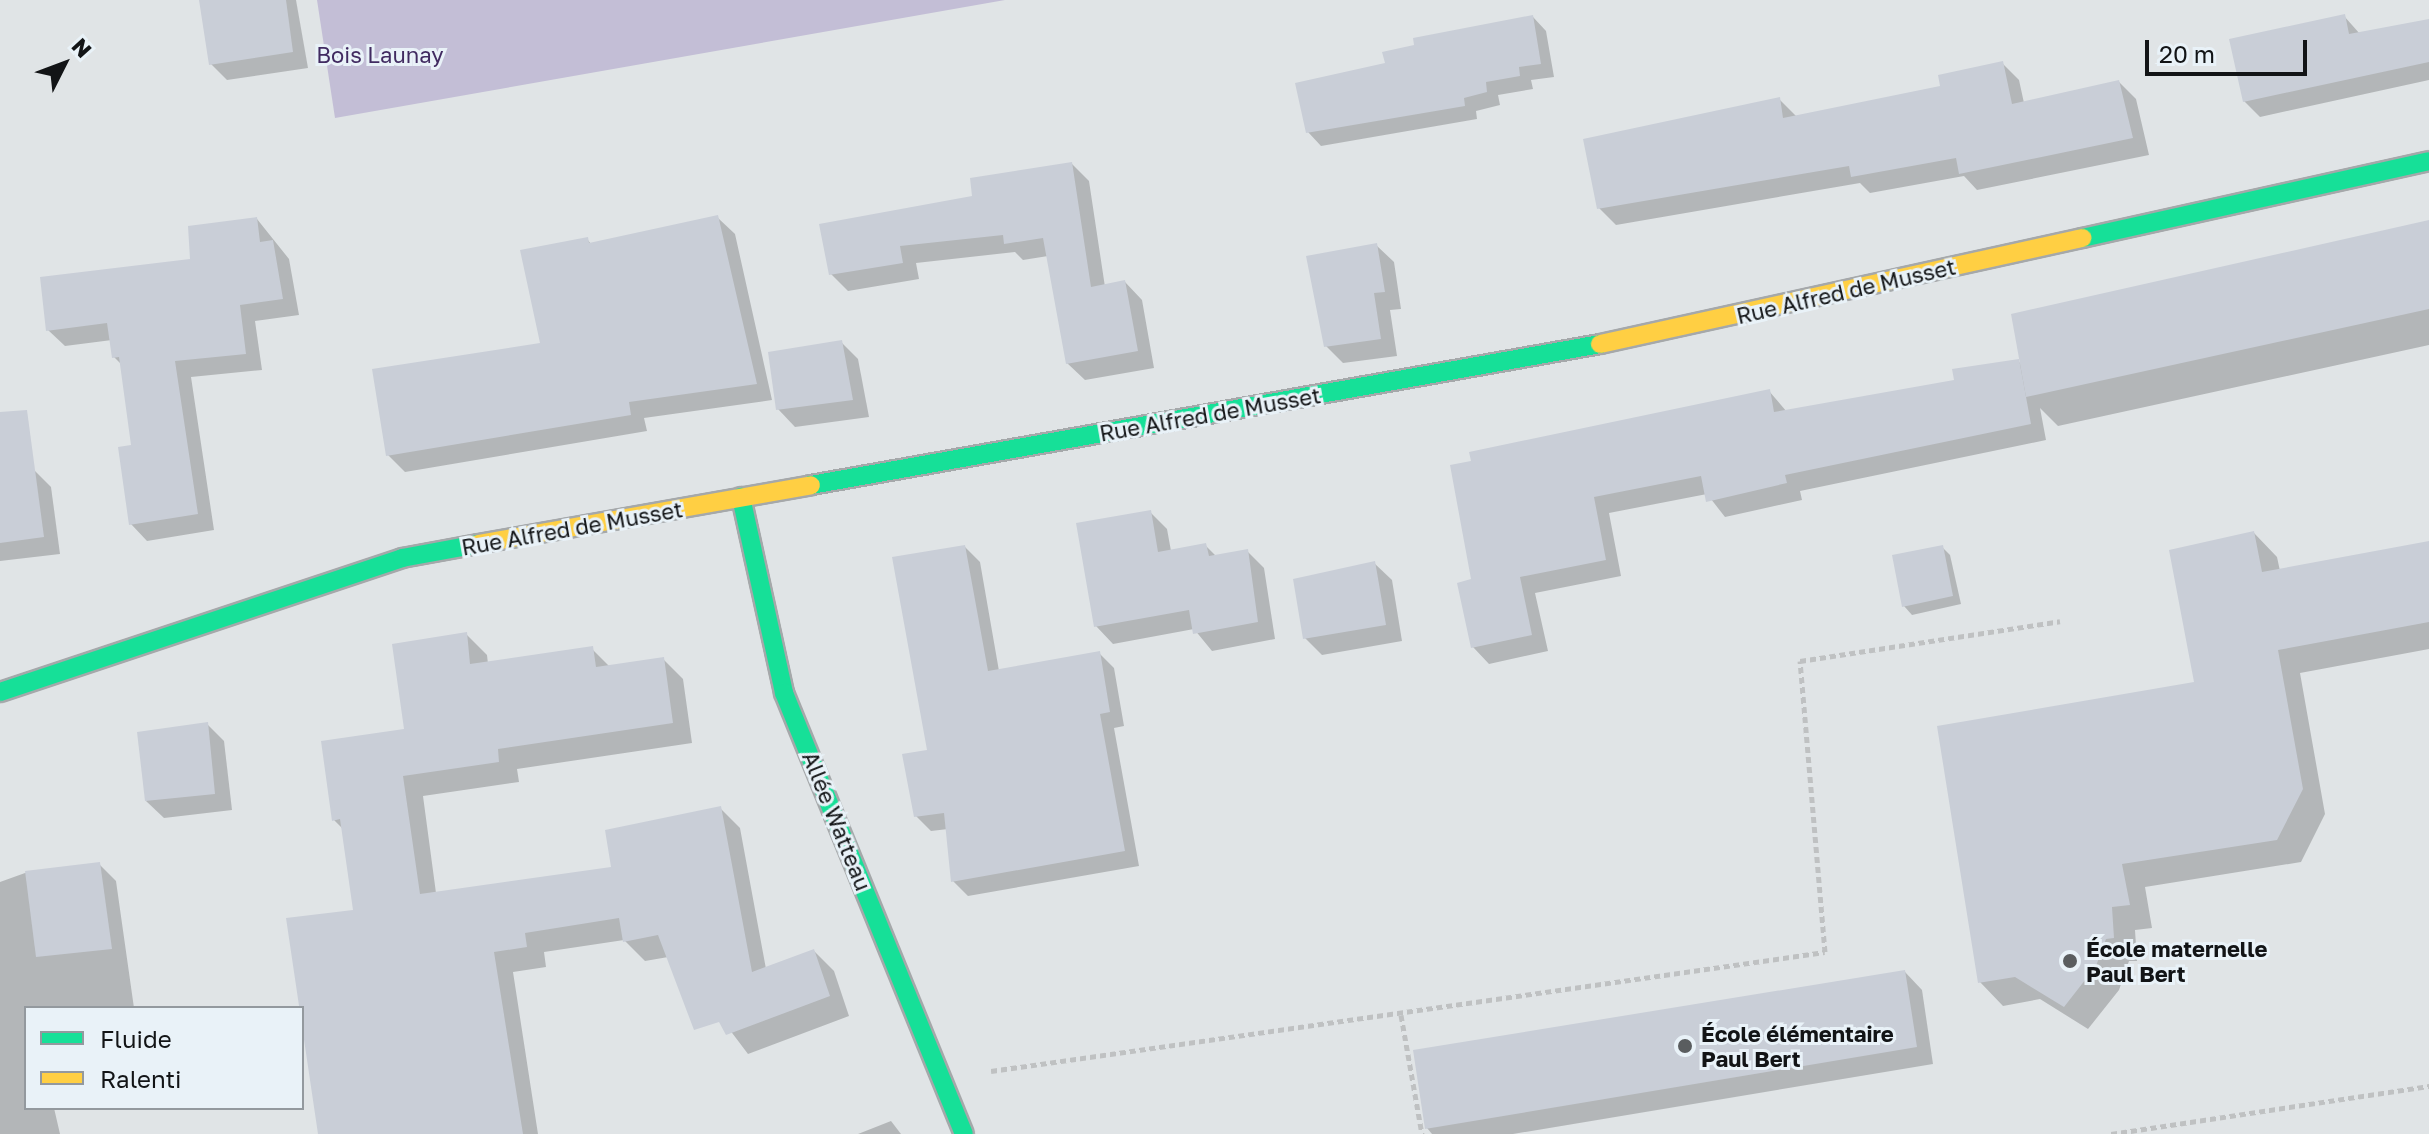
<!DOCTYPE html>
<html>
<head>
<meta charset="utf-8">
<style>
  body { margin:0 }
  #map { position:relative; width:2429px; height:1134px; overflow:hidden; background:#e0e4e6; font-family:"Golos Text",sans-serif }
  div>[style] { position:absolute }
  .forest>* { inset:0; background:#c3bed6 }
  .shadow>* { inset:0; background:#0003 }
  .building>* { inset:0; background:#c9ced7 }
  .path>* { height:5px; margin-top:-2.5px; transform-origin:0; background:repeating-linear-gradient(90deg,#bfc1c2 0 6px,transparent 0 10px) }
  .roads { filter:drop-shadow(2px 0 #a5a8aa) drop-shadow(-2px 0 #a5a8aa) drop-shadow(0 2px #a5a8aa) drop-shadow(0 -2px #a5a8aa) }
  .fast>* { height:18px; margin:-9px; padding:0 9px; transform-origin:9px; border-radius:9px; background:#16e098 }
  .slow>* { height:18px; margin:-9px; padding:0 9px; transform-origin:9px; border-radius:9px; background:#ffcf43 }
  .dots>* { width:22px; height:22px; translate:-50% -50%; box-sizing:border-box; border:4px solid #e9f2f8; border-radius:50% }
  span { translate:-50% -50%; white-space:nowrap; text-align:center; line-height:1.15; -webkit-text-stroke:6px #e9f2f8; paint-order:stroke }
  .park-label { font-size:22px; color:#412b61 }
  .street-label { font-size:22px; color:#121416 }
  .poi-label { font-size:22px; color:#121416; font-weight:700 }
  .left { translate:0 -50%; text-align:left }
  .legend { position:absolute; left:24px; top:1006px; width:280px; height:104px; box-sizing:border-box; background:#e9f2f8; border:2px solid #93999e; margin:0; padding:10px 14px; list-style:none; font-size:24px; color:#121416 }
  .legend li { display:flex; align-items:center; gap:16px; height:40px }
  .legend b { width:40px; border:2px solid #93999e }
  .north { position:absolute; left:24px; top:24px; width:80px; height:80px; -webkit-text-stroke:6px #e9f2f8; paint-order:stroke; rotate:48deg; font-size:22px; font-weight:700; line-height:32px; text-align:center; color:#121416 }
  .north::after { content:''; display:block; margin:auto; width:28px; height:36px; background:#121416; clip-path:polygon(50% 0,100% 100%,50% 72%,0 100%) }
  .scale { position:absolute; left:2145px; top:40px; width:162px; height:36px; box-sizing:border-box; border:4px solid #121416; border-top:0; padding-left:10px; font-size:24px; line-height:28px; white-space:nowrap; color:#121416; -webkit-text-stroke:6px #e9f2f8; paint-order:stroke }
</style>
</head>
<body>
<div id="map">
  <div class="forest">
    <i style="clip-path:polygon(317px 0,1005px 0,335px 118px)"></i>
  </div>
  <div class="shadow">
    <i style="clip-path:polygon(201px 0,296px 0,308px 68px,227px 80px,211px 64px)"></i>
    <i style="clip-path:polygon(2344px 16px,2360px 34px,2429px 21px,2429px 80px,2260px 117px,2244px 101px)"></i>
    <i style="clip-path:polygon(1533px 17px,1546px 31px,1554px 77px,1531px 80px,1533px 89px,1498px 95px,1500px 105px,1476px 111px,1477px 119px,1321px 146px,1308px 132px,1387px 65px)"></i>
    <i style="clip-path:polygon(2002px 63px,2019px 80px,2024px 103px,2119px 82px,2136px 99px,2149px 155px,1977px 190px,1964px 176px,1870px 193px,1860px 183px,1616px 225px,1599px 208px,1779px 99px,1796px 116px,1943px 88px)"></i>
    <i style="clip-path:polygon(1072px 164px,1089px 181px,1105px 287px,1125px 282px,1142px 300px,1154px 368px,1085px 380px,1067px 363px,1048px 256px,1023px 260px,1015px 252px,916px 263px,919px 279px,848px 291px,831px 274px,975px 198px)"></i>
    <i style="clip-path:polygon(718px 218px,735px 234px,772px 400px,644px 418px,647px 431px,405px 472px,388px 455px,543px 345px,587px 239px,591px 244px)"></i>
    <i style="clip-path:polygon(257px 219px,289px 259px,299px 315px,255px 321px,262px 370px,191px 377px,214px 530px,147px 541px,131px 524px,134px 447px,122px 365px,114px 357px,112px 340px,65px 346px,48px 330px,192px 260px)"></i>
    <i style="clip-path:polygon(2429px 223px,2429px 345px,2058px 426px,2040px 408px,2046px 440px,1800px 491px,1802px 500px,1725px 517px,1707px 494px,1609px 513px,1621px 576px,1535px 593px,1548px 651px,1489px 664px,1473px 647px,1474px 581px,1453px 466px,1769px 391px,1787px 412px,1956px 382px,2018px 361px,2022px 365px)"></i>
    <i style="clip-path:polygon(1376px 245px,1394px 262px,1401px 309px,1390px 310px,1397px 356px,1343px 363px,1326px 346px)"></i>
    <i style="clip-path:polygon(841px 342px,858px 359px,869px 417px,795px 427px,778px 409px)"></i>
    <i style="clip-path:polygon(34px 470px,51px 487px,60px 554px,0 561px,0 474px)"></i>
    <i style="clip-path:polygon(1150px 512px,1167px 529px,1171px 551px,1205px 545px,1217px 557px,1247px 551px,1264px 568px,1275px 639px,1212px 651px,1194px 629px,1113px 644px,1096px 626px)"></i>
    <i style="clip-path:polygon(2254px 533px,2277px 557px,2280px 571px,2429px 543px,2429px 649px,2300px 673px,2325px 814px,2301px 862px,2145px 887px,2152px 928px,2135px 930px,2137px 961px,2129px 961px,2119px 990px,2088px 1029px,2040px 999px,2003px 1006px,1980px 982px,2197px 684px)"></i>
    <i style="clip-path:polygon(965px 547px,980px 562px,999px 671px,1099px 653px,1114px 668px,1124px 726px,1114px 728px,1139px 866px,968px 896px,953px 881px,948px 829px,931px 831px,916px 816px)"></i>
    <i style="clip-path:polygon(1942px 547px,1950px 555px,1961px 604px,1912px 615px,1904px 606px)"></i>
    <i style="clip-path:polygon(1374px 563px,1392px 580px,1402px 641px,1322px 655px,1305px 638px)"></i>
    <i style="clip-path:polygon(467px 635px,487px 655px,488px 664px,592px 649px,610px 667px,663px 659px,683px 679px,692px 743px,517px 769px,519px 782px,423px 796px,436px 893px,613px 869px,720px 808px,740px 828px,766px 969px,814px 951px,834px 971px,849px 1016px,748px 1054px,674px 956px,645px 961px,624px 940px,544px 952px,546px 967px,513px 972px,538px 1134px,320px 1134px,355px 912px,344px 830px,334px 820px,406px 731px)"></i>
    <i style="clip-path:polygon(207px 724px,224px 741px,232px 810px,164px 818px,146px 801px)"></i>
    <i style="clip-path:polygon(99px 864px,116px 881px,134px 1008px,26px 1008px,26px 1108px,54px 1108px,60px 1134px,0 1134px,0 882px,25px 873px)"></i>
    <i style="clip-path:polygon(1905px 972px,1922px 990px,1933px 1064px,1513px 1134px,1432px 1134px,1427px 1128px)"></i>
    <i style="clip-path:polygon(891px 1121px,901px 1134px,858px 1134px)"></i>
  </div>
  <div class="building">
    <i style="clip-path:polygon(199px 0,286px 0,293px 52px,209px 65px)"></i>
    <i style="clip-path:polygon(2345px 14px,2349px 34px,2429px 19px,2429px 62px,2243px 102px,2229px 39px)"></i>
    <i style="clip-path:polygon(1533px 15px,1541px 64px,1519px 67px,1520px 76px,1486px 82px,1487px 92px,1464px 98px,1465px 106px,1306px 133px,1295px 83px,1385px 63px,1382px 52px,1414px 45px,1413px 38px)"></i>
    <i style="clip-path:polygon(2003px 61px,2012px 104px,2119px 80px,2133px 138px,1959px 174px,1956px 158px,1851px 177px,1849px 166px,1597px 209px,1583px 139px,1780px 97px,1783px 118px,1940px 86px,1938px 75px)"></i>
    <i style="clip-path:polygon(1072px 162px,1091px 287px,1125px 280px,1138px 351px,1066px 364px,1043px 238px,1004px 244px,1003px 235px,900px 246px,903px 263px,829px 275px,819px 224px,972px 196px,970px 178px)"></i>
    <i style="clip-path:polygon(718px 215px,757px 384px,629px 402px,631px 415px,386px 456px,372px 369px,540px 343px,520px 250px,588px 237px,589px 243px)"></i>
    <i style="clip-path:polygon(257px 217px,260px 242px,273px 240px,283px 299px,240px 305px,246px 354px,175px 361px,198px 514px,129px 525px,118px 447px,131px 445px,119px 357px,112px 358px,107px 323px,46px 331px,40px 277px,190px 259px,188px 226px)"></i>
    <i style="clip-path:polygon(2429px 220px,2429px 309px,2026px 397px,2011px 314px)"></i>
    <i style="clip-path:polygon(1377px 243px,1385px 292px,1374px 293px,1381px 339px,1324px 347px,1306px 256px)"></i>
    <i style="clip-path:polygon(842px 340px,853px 400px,776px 410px,768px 352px)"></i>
    <i style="clip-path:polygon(2019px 359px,2031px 424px,1785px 475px,1787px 483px,1706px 502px,1701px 476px,1594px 497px,1606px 560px,1520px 577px,1532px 635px,1471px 648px,1457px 583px,1471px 579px,1450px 465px,1471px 461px,1469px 452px,1770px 389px,1774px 412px,1954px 380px,1952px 369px)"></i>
    <i style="clip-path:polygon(27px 410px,44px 537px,0 543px,0 412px)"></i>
    <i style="clip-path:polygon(1151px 510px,1158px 552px,1206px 543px,1209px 556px,1248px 549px,1258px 622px,1193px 634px,1189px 610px,1094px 627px,1076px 523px)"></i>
    <i style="clip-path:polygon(2254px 531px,2262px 572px,2429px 541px,2429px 622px,2278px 650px,2303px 789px,2277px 840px,2122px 864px,2130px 905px,2112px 907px,2114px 938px,2106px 939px,2096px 966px,2064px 1007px,2015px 977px,1978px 983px,1937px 726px,2194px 682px,2169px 550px)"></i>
    <i style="clip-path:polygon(965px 545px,988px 671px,1100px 651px,1110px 712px,1100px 714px,1125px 851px,951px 882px,944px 813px,914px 817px,902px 754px,927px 750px,892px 557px)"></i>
    <i style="clip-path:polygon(1943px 545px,1953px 596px,1902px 607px,1892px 555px)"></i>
    <i style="clip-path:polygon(1375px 561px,1386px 625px,1303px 639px,1293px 579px)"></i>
    <i style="clip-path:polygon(467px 632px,470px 664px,593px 646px,596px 667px,664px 657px,673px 723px,498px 749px,499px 762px,403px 776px,420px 894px,611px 867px,605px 830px,721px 806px,752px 972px,814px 949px,830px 996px,726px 1035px,719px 1022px,694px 1030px,658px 935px,623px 942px,619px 918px,525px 933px,527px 947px,494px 952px,523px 1134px,318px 1134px,286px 918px,353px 910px,340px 819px,332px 821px,321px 741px,404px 729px,392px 644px)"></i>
    <i style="clip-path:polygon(208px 722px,215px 794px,145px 801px,137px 732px)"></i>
    <i style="clip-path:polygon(100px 862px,112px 949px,36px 957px,25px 871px)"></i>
    <i style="clip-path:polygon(1905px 970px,1917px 1047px,1425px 1129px,1413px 1050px)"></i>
  </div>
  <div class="path">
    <i style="left:1401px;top:1015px;width:121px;rotate:80deg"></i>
    <i style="left:991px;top:1071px;width:842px;rotate:-8.12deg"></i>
    <i style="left:1825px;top:952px;width:292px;rotate:-94.9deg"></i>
    <i style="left:1800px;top:661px;width:263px;rotate:-8.7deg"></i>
    <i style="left:2111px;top:1134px;width:322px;rotate:-8.6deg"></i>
  </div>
  <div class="roads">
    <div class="fast">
      <i style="left:2082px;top:238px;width:355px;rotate:-12.5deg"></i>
      <i style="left:811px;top:485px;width:801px;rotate:-10.13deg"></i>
      <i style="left:741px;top:497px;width:201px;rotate:77.6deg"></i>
      <i style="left:784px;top:693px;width:476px;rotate:67.8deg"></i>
      <i style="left:0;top:692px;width:424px;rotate:-18.4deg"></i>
      <i style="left:402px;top:558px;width:77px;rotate:-10.4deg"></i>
    </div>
    <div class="slow">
      <i style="left:1600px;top:344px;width:494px;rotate:-12.4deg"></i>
      <i style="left:478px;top:544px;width:338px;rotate:-10deg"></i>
    </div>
  </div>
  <div class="dots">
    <i style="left:2070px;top:961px;background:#5a5d5f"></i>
    <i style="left:1685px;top:1046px;background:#5a5d5f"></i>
  </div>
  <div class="park-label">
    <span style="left:380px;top:55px">Bois Launay</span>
  </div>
  <div class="street-label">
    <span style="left:1846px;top:291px;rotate:-13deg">Rue Alfred de Musset</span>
    <span style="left:1210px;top:414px;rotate:-10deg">Rue Alfred de Musset</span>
    <span style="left:572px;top:528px;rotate:-10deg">Rue Alfred de Musset</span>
    <span style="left:837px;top:821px;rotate:68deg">Allée Watteau</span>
  </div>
  <div class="poi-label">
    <span class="left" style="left:2086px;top:961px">École maternelle<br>Paul Bert</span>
    <span class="left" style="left:1701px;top:1046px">École élémentaire<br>Paul Bert</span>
  </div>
  <ul class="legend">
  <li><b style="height:10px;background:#16e098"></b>Fluide</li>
  <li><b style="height:10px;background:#ffcf43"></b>Ralenti</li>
  </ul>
  <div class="north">N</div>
  <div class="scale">20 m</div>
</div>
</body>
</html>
